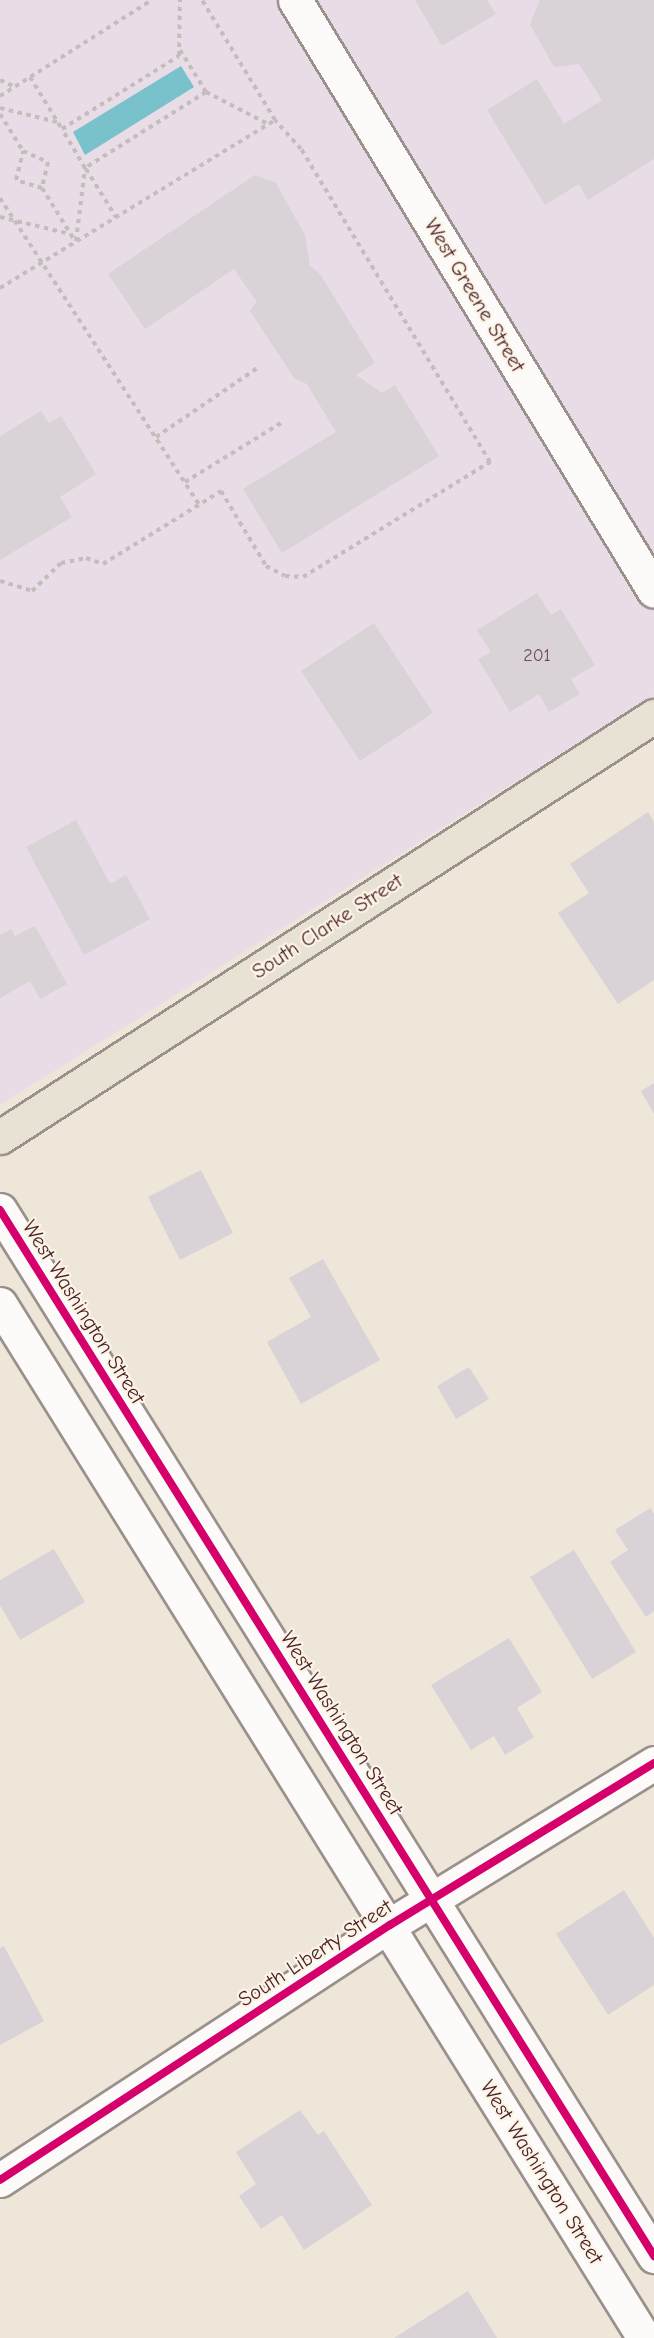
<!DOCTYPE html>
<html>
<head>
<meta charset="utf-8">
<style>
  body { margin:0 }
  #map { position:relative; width:654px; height:2338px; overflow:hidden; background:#eee6d9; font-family:"Comic Neue",sans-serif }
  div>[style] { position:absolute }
  .built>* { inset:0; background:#e8dce7 }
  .water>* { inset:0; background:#79c1cb }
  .building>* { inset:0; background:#d9d2d7 }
  .path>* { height:4px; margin-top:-2px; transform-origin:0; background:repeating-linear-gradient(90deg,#c4bdbc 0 4.5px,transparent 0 9px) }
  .roads { filter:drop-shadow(2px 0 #9b908b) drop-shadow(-2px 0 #9b908b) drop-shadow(0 2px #9b908b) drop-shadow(0 -2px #9b908b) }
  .minor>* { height:33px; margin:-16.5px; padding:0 16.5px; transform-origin:16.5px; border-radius:16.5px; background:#fcfbf9 }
  .major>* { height:33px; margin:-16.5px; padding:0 16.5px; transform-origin:16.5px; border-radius:16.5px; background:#e8e2d5 }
  .cycleway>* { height:8px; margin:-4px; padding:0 4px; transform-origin:4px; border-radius:4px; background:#d6006c }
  span { translate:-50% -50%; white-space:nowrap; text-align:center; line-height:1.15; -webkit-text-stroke:4.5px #fcf5e5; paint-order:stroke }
  .number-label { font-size:18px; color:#6e4c56 }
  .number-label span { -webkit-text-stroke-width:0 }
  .street-label { font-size:21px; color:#4a1f2b }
</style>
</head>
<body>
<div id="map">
  <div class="built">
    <i style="clip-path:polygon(0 0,654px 0,654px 695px,0 1105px)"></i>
  </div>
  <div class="water">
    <i style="clip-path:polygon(181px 66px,194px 87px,85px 155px,73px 132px)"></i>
  </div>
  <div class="building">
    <i style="clip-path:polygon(415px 0,487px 0,496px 14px,442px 46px)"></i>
    <i style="clip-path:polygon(540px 0,654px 0,654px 159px,588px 200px,579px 184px,545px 205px,487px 110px,537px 79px,564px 124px,602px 100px,579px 64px,554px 67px,530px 24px)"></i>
    <i style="clip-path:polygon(255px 175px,276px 183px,305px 235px,310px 266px,320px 274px,375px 363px,356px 375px,382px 393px,395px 385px,439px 456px,282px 553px,243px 489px,336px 432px,307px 384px,295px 379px,250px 311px,257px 302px,234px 269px,145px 329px,108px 274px)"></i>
    <i style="clip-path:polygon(41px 411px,49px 423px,61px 416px,96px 474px,60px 497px,72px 517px,0 560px,0 436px)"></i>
    <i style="clip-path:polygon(537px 593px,551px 615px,561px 609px,595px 665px,571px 679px,580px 694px,549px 712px,539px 694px,510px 712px,478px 659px,491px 652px,477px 630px)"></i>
    <i style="clip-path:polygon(374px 623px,433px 713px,360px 761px,301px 671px)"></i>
    <i style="clip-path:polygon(648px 812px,654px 822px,654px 980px,618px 1004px,558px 913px,589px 893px,570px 864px)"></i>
    <i style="clip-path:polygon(76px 820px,110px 884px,126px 875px,150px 919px,84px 955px,26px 847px)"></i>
    <i style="clip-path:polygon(35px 926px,67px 984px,40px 999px,30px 981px,0 998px,0 935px,11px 929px,15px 936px)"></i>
    <i style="clip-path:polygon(654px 1083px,654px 1114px,641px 1091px)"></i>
    <i style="clip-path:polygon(201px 1170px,233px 1233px,180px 1260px,148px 1197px)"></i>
    <i style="clip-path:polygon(323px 1259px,380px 1360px,301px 1404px,267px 1342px,311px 1317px,289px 1278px)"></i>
    <i style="clip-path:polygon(469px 1367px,489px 1399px,456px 1419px,437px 1386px)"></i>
    <i style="clip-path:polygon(650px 1508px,654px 1514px,654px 1611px,646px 1617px,610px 1562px,628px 1550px,615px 1530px)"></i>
    <i style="clip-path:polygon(54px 1549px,85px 1602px,20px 1640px,0 1605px,0 1580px)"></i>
    <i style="clip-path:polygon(574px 1550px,636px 1652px,592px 1679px,530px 1577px)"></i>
    <i style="clip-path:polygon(509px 1638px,542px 1692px,517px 1708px,534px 1737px,505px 1755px,494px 1736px,471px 1750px,431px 1685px)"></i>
    <i style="clip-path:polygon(624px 1890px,654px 1938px,654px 1985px,608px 2015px,556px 1934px)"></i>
    <i style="clip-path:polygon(4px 1946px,44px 2021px,0 2045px,0 1948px)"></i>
    <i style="clip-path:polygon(300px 2110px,318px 2135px,324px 2131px,372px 2205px,304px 2250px,282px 2215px,261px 2229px,239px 2196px,256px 2184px,236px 2152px)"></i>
    <i style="clip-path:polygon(468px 2291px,497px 2338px,394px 2338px)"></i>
  </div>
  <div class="path">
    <i style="left:180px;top:50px;width:49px;rotate:58.2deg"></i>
    <i style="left:206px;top:92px;width:143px;rotate:147.9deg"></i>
    <i style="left:85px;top:168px;width:45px;rotate:-120.5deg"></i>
    <i style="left:62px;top:129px;width:138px;rotate:-32deg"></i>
    <i style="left:179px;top:56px;width:56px;rotate:-89deg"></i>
    <i style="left:30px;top:77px;width:61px;rotate:58.4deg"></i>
    <i style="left:0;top:80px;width:14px;rotate:25deg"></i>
    <i style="left:206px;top:92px;width:70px;rotate:27.3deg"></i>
    <i style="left:0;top:96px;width:180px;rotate:-32.3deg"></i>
    <i style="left:0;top:108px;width:59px;rotate:13.8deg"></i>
    <i style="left:0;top:114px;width:44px;rotate:58.1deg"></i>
    <i style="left:23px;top:151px;width:27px;rotate:24deg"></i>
    <i style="left:48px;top:162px;width:27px;rotate:103deg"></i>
    <i style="left:42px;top:188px;width:27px;rotate:-163deg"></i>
    <i style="left:16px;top:180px;width:30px;rotate:-76deg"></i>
    <i style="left:86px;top:169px;width:57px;rotate:58deg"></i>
    <i style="left:42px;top:188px;width:62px;rotate:58.1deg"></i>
    <i style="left:0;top:198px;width:365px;rotate:57deg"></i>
    <i style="left:0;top:217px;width:72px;rotate:13.7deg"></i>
    <i style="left:76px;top:241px;width:74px;rotate:-83deg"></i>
    <i style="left:0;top:288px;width:322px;rotate:-31.4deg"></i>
    <i style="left:156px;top:437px;width:125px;rotate:-34.2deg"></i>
    <i style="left:185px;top:482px;width:116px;rotate:-31.6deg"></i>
    <i style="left:0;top:581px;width:34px;rotate:17deg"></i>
    <i style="left:32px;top:591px;width:40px;rotate:-44deg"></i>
    <i style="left:61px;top:563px;width:25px;rotate:-11deg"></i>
    <i style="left:86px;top:558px;width:18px;rotate:19deg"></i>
    <i style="left:103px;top:564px;width:139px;rotate:-31.7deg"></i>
    <i style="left:221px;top:491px;width:87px;rotate:59deg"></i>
    <i style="left:266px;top:566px;width:21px;rotate:28deg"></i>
    <i style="left:285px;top:576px;width:18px;rotate:3deg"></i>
    <i style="left:303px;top:577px;width:220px;rotate:-31.6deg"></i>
    <i style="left:490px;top:462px;width:366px;rotate:-121.1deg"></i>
    <i style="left:301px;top:149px;width:39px;rotate:-132deg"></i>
    <i style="left:275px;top:120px;width:140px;rotate:-121.3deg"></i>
  </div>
  <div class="roads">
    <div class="minor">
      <i style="left:295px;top:0;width:691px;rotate:58.72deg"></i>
      <i style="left:0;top:1210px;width:1234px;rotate:57.98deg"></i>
      <i style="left:0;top:1304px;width:1218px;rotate:58.08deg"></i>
      <i style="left:0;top:2180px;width:466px;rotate:-33.2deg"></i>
      <i style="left:390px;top:1925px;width:310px;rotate:-31.5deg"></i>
    </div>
    <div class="major">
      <i style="left:0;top:1137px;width:778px;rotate:-32.77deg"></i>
    </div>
  </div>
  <div class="cycleway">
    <i style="left:0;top:1210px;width:1234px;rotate:57.98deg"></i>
    <i style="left:0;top:2180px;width:466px;rotate:-33.2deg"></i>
    <i style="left:390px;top:1925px;width:310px;rotate:-31.5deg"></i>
  </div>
  <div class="number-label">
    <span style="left:537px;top:656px">201</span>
  </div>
  <div class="street-label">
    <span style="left:475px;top:295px;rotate:59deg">West Greene Street</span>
    <span style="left:327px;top:926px;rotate:-33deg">South Clarke Street</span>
    <span style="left:84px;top:1312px;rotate:58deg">West Washington Street</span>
    <span style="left:342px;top:1723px;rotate:58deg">West Washington Street</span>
    <span style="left:315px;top:1953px;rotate:-33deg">South Liberty Street</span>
    <span style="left:542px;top:2172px;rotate:58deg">West Washington Street</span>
  </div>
</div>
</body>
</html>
